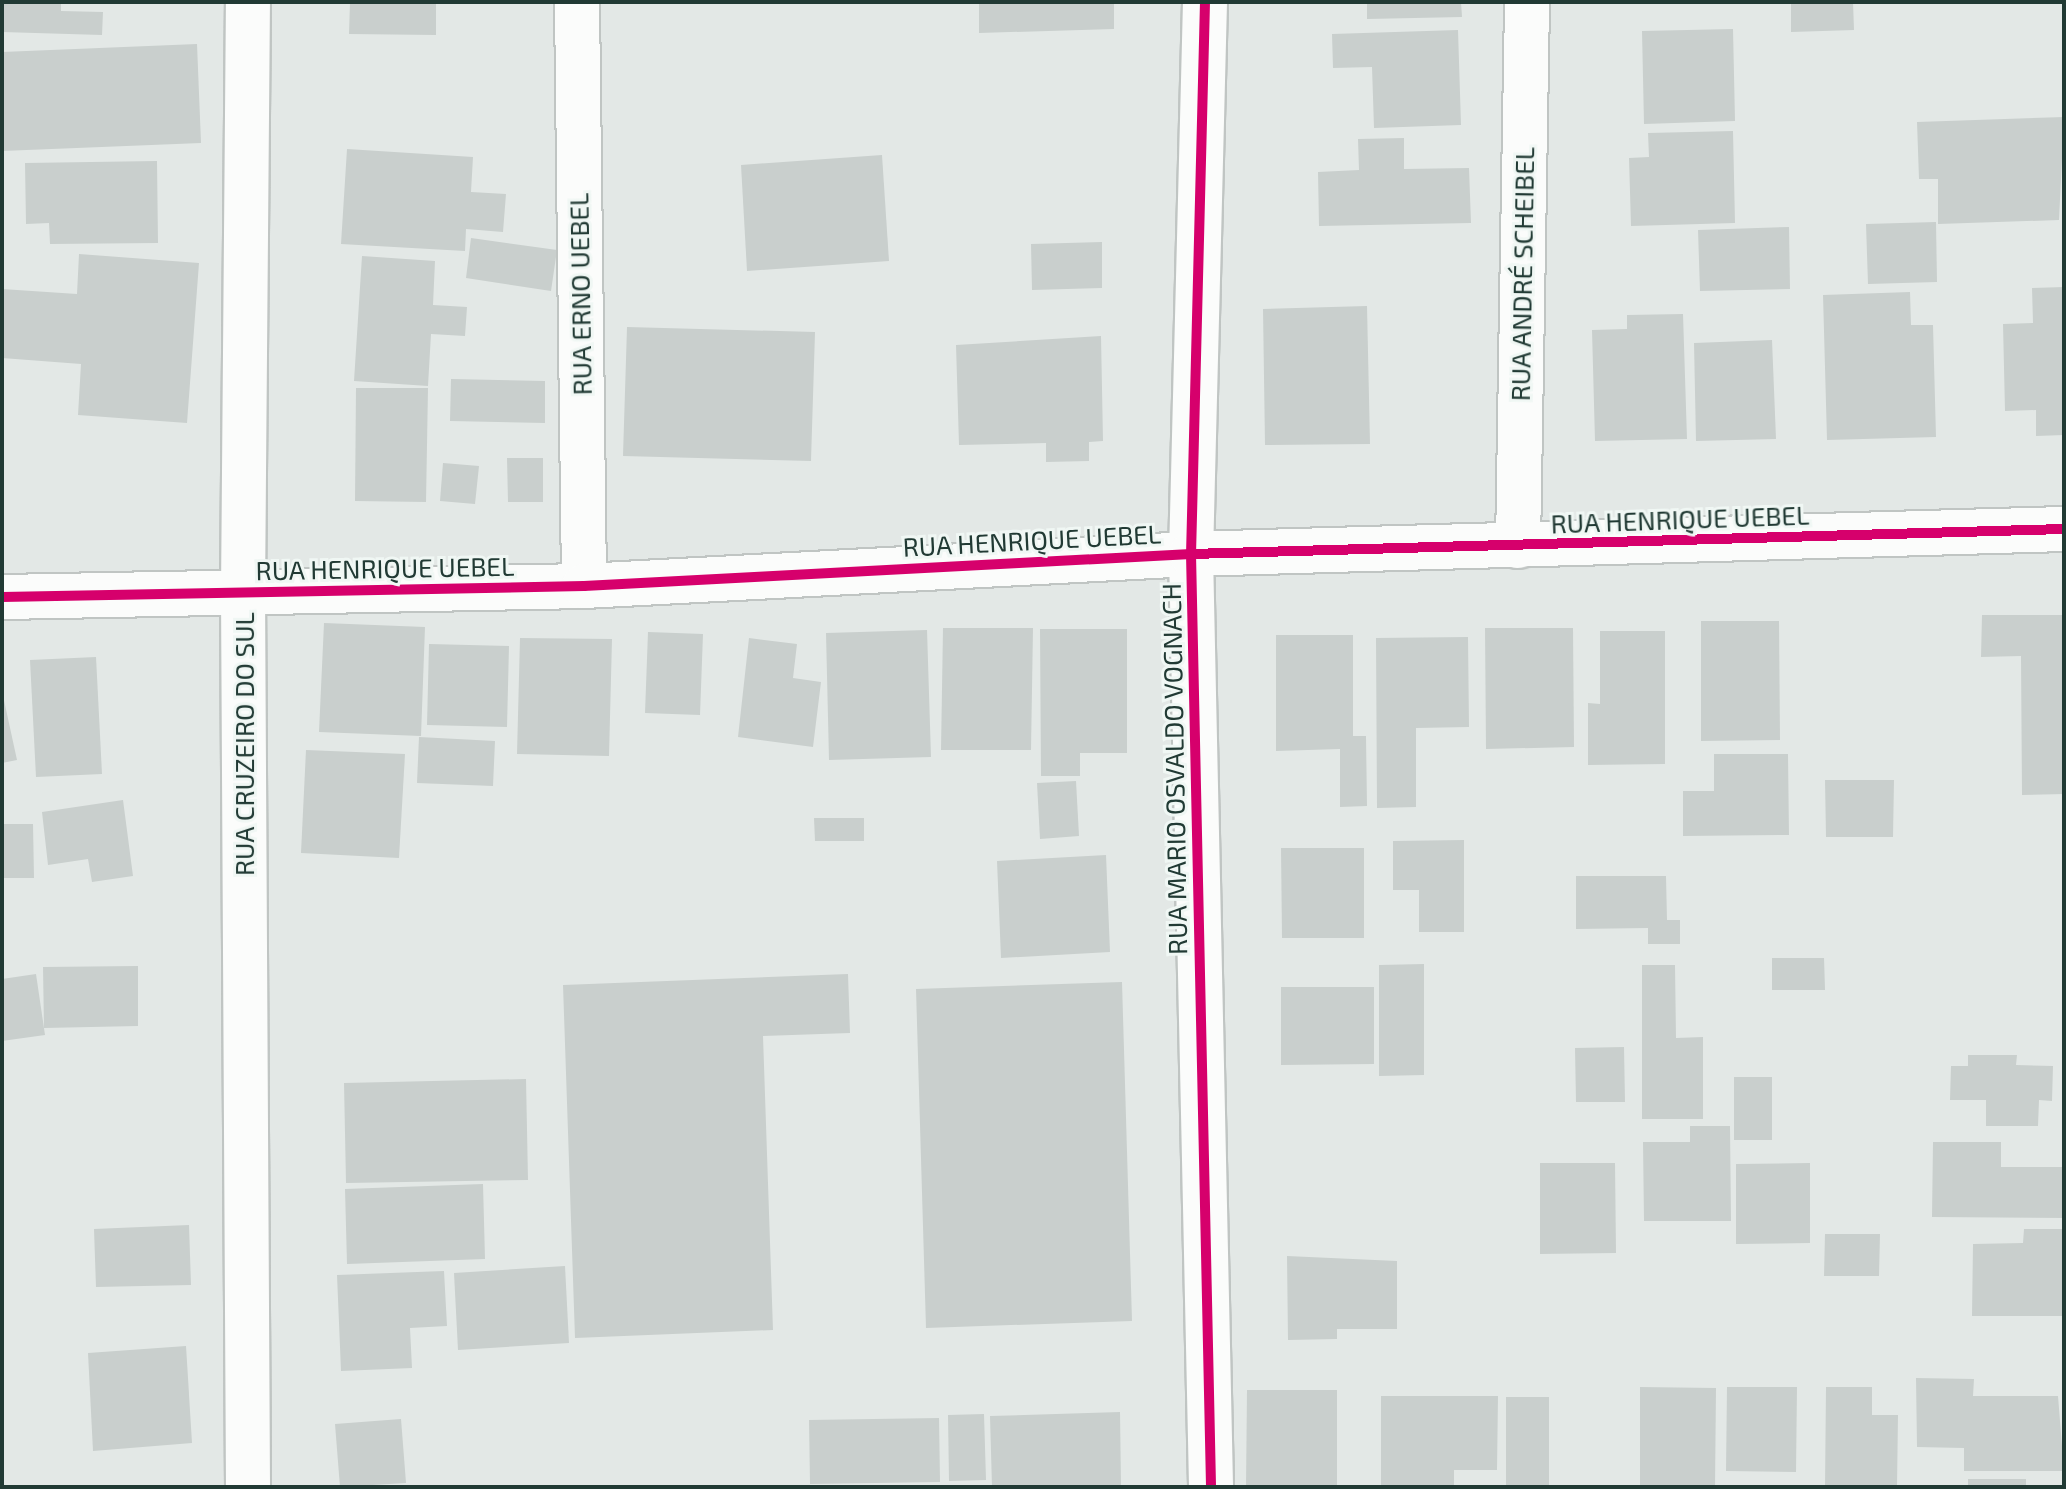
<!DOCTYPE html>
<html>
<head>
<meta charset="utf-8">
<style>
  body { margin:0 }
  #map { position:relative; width:2066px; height:1489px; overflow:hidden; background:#e3e8e6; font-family:"Exo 2",sans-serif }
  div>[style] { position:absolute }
  .building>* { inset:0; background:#c9cfcd }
  .roads { filter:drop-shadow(2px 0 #c0c5c3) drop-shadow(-2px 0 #c0c5c3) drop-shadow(0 2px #c0c5c3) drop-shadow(0 -2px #c0c5c3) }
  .minor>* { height:44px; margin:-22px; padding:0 22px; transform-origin:22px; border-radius:22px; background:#fbfcfb }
  .cycleway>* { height:10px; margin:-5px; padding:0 5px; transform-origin:5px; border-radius:5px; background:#d6006c }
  span { translate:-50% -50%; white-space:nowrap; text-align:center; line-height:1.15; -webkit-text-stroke:6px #f0f7f4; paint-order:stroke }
  .street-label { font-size:26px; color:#213a34 }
  .frame { position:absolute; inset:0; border:4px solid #213a34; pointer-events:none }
</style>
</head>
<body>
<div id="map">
  <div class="building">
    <i style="clip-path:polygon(2px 2px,61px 2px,61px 11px,103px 12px,102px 35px,2px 32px)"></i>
    <i style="clip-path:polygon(350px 2px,436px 2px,436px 35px,349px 34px)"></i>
    <i style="clip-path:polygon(979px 2px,1114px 2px,1114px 29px,979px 33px)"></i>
    <i style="clip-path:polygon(1367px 2px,1461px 2px,1462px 17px,1367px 19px)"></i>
    <i style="clip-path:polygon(1791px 2px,1853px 2px,1854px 30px,1791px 32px)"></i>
    <i style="clip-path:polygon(1733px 29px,1735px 121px,1644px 124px,1642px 31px)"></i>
    <i style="clip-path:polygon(1458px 30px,1461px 125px,1374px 128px,1372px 67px,1333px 68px,1332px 34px)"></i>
    <i style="clip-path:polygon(197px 44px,201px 143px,2px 151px,2px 52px)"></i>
    <i style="clip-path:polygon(2064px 117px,2059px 220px,1938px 224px,1938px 179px,1919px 179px,1917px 122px)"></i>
    <i style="clip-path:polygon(1733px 131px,1735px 223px,1631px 226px,1629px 158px,1649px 157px,1648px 133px)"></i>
    <i style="clip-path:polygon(1404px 138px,1404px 169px,1469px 168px,1471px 223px,1319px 226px,1318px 172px,1359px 170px,1358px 139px)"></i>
    <i style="clip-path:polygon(347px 149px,473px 157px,471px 192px,506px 194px,503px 232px,466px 229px,465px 251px,341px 244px)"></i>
    <i style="clip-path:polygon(882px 155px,889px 261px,747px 271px,741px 165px)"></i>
    <i style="clip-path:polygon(157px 161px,158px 243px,50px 244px,49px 223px,26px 224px,25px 163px)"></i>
    <i style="clip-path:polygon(1936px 222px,1937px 282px,1868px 284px,1866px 224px)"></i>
    <i style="clip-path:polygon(1789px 227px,1790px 289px,1700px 291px,1698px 230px)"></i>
    <i style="clip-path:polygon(471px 238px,557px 250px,551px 291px,466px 278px)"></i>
    <i style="clip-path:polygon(1102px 242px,1102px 288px,1032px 290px,1031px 244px)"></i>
    <i style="clip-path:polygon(79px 254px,199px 263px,187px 423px,78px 415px,81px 364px,2px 358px,2px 289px,77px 294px)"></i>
    <i style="clip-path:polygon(362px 256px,435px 261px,433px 305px,467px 307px,465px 336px,431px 334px,428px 386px,354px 381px)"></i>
    <i style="clip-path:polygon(2064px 287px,2064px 435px,2036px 436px,2036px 410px,2005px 411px,2003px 324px,2033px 323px,2032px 288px)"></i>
    <i style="clip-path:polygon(1910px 292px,1911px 325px,1933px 325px,1936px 437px,1827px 440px,1823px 295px)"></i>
    <i style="clip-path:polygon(1367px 306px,1370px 444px,1265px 445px,1263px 309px)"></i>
    <i style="clip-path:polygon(1683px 314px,1687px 439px,1595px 441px,1592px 330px,1627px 329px,1627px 315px)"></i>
    <i style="clip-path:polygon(627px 327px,815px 332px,811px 461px,623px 456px)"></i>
    <i style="clip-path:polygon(1101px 336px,1103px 441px,1089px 442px,1089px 461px,1046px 462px,1046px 443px,959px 445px,956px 345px)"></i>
    <i style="clip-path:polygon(1772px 340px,1776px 439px,1696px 441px,1694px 343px)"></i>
    <i style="clip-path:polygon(451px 379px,545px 381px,545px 423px,450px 421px)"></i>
    <i style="clip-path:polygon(356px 388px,428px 388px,426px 502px,355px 501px)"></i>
    <i style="clip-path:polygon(507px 458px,543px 458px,543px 502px,508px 502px)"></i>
    <i style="clip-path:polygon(443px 463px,479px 466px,475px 504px,440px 501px)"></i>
    <i style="clip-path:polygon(1982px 615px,2064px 615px,2064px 794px,2022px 795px,2021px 656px,1981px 657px)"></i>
    <i style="clip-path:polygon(1701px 621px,1779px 621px,1780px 740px,1701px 741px)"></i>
    <i style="clip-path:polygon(324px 623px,425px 627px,421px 736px,319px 732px)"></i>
    <i style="clip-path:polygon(943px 628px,1033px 628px,1031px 750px,941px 750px)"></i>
    <i style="clip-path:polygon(1485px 628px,1573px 628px,1574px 747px,1486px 749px)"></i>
    <i style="clip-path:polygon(1040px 629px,1127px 629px,1127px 753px,1080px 753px,1080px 776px,1041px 776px)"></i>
    <i style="clip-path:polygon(927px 630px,931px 757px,829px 760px,826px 633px)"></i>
    <i style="clip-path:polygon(1600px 631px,1665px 631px,1665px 764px,1588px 765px,1588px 703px,1600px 704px)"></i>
    <i style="clip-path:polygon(648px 632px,703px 634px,700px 715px,645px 713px)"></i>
    <i style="clip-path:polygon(1276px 635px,1353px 635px,1353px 736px,1366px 736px,1367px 806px,1340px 807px,1340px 749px,1276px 751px)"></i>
    <i style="clip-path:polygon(1468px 637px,1469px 727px,1416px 728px,1416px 807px,1377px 808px,1376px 638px)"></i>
    <i style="clip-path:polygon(520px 638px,612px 639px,609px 756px,517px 754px)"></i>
    <i style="clip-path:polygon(749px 638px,797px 644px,793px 678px,821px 682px,813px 747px,738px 737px)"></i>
    <i style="clip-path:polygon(429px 644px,509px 646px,507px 727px,427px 725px)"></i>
    <i style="clip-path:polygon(96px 657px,102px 774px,36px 777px,30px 660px)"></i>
    <i style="clip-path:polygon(2px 691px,17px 760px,2px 763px)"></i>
    <i style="clip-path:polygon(419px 737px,495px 741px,493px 786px,417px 783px)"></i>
    <i style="clip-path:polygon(306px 750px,405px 754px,399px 858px,301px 853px)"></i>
    <i style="clip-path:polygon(1714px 754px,1788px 754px,1789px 835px,1683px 836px,1683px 791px,1714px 791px)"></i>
    <i style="clip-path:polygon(1825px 780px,1894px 780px,1893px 837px,1826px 837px)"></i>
    <i style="clip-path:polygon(1076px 781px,1079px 836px,1040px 839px,1037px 783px)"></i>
    <i style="clip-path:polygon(123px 800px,133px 876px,92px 882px,88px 859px,48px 865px,42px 812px)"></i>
    <i style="clip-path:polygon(814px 818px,864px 818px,864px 841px,815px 841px)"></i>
    <i style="clip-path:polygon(2px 824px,33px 824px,34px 878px,2px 878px)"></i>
    <i style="clip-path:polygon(1464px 840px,1464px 932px,1419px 932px,1419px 890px,1393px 890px,1393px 841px)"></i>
    <i style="clip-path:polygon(1281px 848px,1364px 848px,1364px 938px,1282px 938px)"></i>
    <i style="clip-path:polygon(1106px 855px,1110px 952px,1001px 958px,997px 861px)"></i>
    <i style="clip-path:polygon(1576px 876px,1666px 876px,1667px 920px,1680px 920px,1680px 944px,1648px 944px,1648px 928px,1576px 929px)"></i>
    <i style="clip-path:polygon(1772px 958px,1824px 958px,1825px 990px,1772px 990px)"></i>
    <i style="clip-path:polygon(1424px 964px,1424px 1075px,1379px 1076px,1379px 965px)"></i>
    <i style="clip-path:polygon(1642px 965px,1675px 965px,1676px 1038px,1703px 1037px,1703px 1119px,1642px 1119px)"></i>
    <i style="clip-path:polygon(138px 966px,138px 1026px,44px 1028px,43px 967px)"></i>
    <i style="clip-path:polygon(36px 974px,45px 1035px,2px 1041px,2px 979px)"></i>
    <i style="clip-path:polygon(848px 974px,850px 1033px,763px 1036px,773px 1330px,575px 1338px,563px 985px)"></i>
    <i style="clip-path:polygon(1122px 982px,1132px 1321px,926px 1328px,916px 989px)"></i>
    <i style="clip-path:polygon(1281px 987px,1374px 987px,1374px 1064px,1281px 1065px)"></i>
    <i style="clip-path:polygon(1624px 1047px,1625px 1102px,1576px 1102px,1575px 1048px)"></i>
    <i style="clip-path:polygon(1968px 1055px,2017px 1055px,2016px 1065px,2053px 1066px,2052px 1101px,2039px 1100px,2038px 1126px,1986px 1126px,1986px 1100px,1950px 1100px,1951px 1066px,1968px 1066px)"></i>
    <i style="clip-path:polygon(1734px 1077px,1772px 1077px,1772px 1140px,1734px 1140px)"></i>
    <i style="clip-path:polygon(526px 1079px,528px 1180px,346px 1183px,344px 1083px)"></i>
    <i style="clip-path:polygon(1690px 1126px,1730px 1126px,1731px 1221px,1644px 1221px,1643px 1142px,1690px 1142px)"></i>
    <i style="clip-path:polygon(1933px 1142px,2001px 1142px,2001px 1167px,2064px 1167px,2064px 1218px,1932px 1217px)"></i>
    <i style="clip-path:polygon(1540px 1163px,1615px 1163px,1616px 1253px,1540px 1254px)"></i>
    <i style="clip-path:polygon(1810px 1163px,1810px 1243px,1736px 1244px,1736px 1164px)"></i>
    <i style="clip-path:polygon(483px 1184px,485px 1259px,347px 1264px,345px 1189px)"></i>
    <i style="clip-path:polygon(189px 1225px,191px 1285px,96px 1287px,94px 1229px)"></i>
    <i style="clip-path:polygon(2024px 1229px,2064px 1229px,2064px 1316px,1972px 1316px,1973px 1244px,2023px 1243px)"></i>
    <i style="clip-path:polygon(1825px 1234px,1880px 1234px,1879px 1276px,1824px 1276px)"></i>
    <i style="clip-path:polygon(1287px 1256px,1397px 1261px,1397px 1329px,1337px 1329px,1337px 1339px,1288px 1340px)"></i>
    <i style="clip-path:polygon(565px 1266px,569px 1343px,458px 1350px,454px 1273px)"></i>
    <i style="clip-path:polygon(444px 1271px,447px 1326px,410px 1328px,412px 1368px,341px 1371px,337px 1275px)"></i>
    <i style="clip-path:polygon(186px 1346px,192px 1443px,93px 1451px,88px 1353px)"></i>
    <i style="clip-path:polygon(1916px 1378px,1974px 1379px,1973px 1396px,2058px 1396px,2064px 1471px,1964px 1471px,1964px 1448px,1917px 1447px)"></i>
    <i style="clip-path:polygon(1640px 1387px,1716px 1388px,1715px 1487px,1640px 1487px)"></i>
    <i style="clip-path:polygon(1727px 1387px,1797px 1387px,1796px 1472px,1726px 1471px)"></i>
    <i style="clip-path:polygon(1826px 1387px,1872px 1387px,1872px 1415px,1898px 1415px,1897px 1487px,1825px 1487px)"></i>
    <i style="clip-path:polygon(1247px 1390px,1337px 1390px,1337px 1487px,1246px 1487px)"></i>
    <i style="clip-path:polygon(1381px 1396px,1498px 1396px,1497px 1470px,1454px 1470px,1454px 1487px,1381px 1487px)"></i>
    <i style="clip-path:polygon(1506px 1397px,1549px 1397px,1549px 1487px,1506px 1487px)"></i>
    <i style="clip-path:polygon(1120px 1412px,1121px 1487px,992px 1487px,990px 1416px)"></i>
    <i style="clip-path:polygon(984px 1414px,986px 1480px,949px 1481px,948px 1415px)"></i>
    <i style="clip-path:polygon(939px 1418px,940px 1482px,810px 1484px,809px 1420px)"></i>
    <i style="clip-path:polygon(401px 1419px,406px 1483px,340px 1487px,335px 1424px)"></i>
    <i style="clip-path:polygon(1968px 1479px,2026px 1479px,2026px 1487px,1968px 1487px)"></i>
  </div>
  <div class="roads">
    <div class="minor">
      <i style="left:577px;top:2px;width:584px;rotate:89.31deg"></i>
      <i style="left:1205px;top:2px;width:552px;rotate:91.45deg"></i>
      <i style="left:1191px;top:554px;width:933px;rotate:88.77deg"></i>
      <i style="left:1518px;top:546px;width:544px;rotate:-89.05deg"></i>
      <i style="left:2px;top:597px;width:582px;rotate:-1.08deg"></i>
      <i style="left:584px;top:586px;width:608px;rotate:-3.02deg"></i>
      <i style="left:1191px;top:554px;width:873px;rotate:-1.64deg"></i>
      <i style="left:248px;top:1487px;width:894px;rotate:-90.32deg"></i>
      <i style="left:243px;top:593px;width:591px;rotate:-89.52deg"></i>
    </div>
  </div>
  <div class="cycleway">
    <i style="left:1205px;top:2px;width:552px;rotate:91.45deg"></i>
    <i style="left:1191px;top:554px;width:933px;rotate:88.77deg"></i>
    <i style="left:2px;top:597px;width:582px;rotate:-1.08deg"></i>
    <i style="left:584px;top:586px;width:608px;rotate:-3.02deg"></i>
    <i style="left:1191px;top:554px;width:873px;rotate:-1.64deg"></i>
  </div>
  <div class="street-label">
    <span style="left:1522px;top:274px;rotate:-89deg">RUA ANDRÉ SCHEIBEL</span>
    <span style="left:580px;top:294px;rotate:-91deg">RUA ERNO UEBEL</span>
    <span style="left:1680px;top:519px;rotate:-2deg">RUA HENRIQUE UEBEL</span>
    <span style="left:1032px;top:540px;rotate:-3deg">RUA HENRIQUE UEBEL</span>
    <span style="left:385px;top:568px;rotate:-1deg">RUA HENRIQUE UEBEL</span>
    <span style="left:244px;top:744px;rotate:-90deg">RUA CRUZEIRO DO SUL</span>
    <span style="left:1174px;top:769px;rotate:-91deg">RUA MARIO OSVALDO VOGNACH</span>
  </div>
  <div class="frame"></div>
</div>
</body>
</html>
